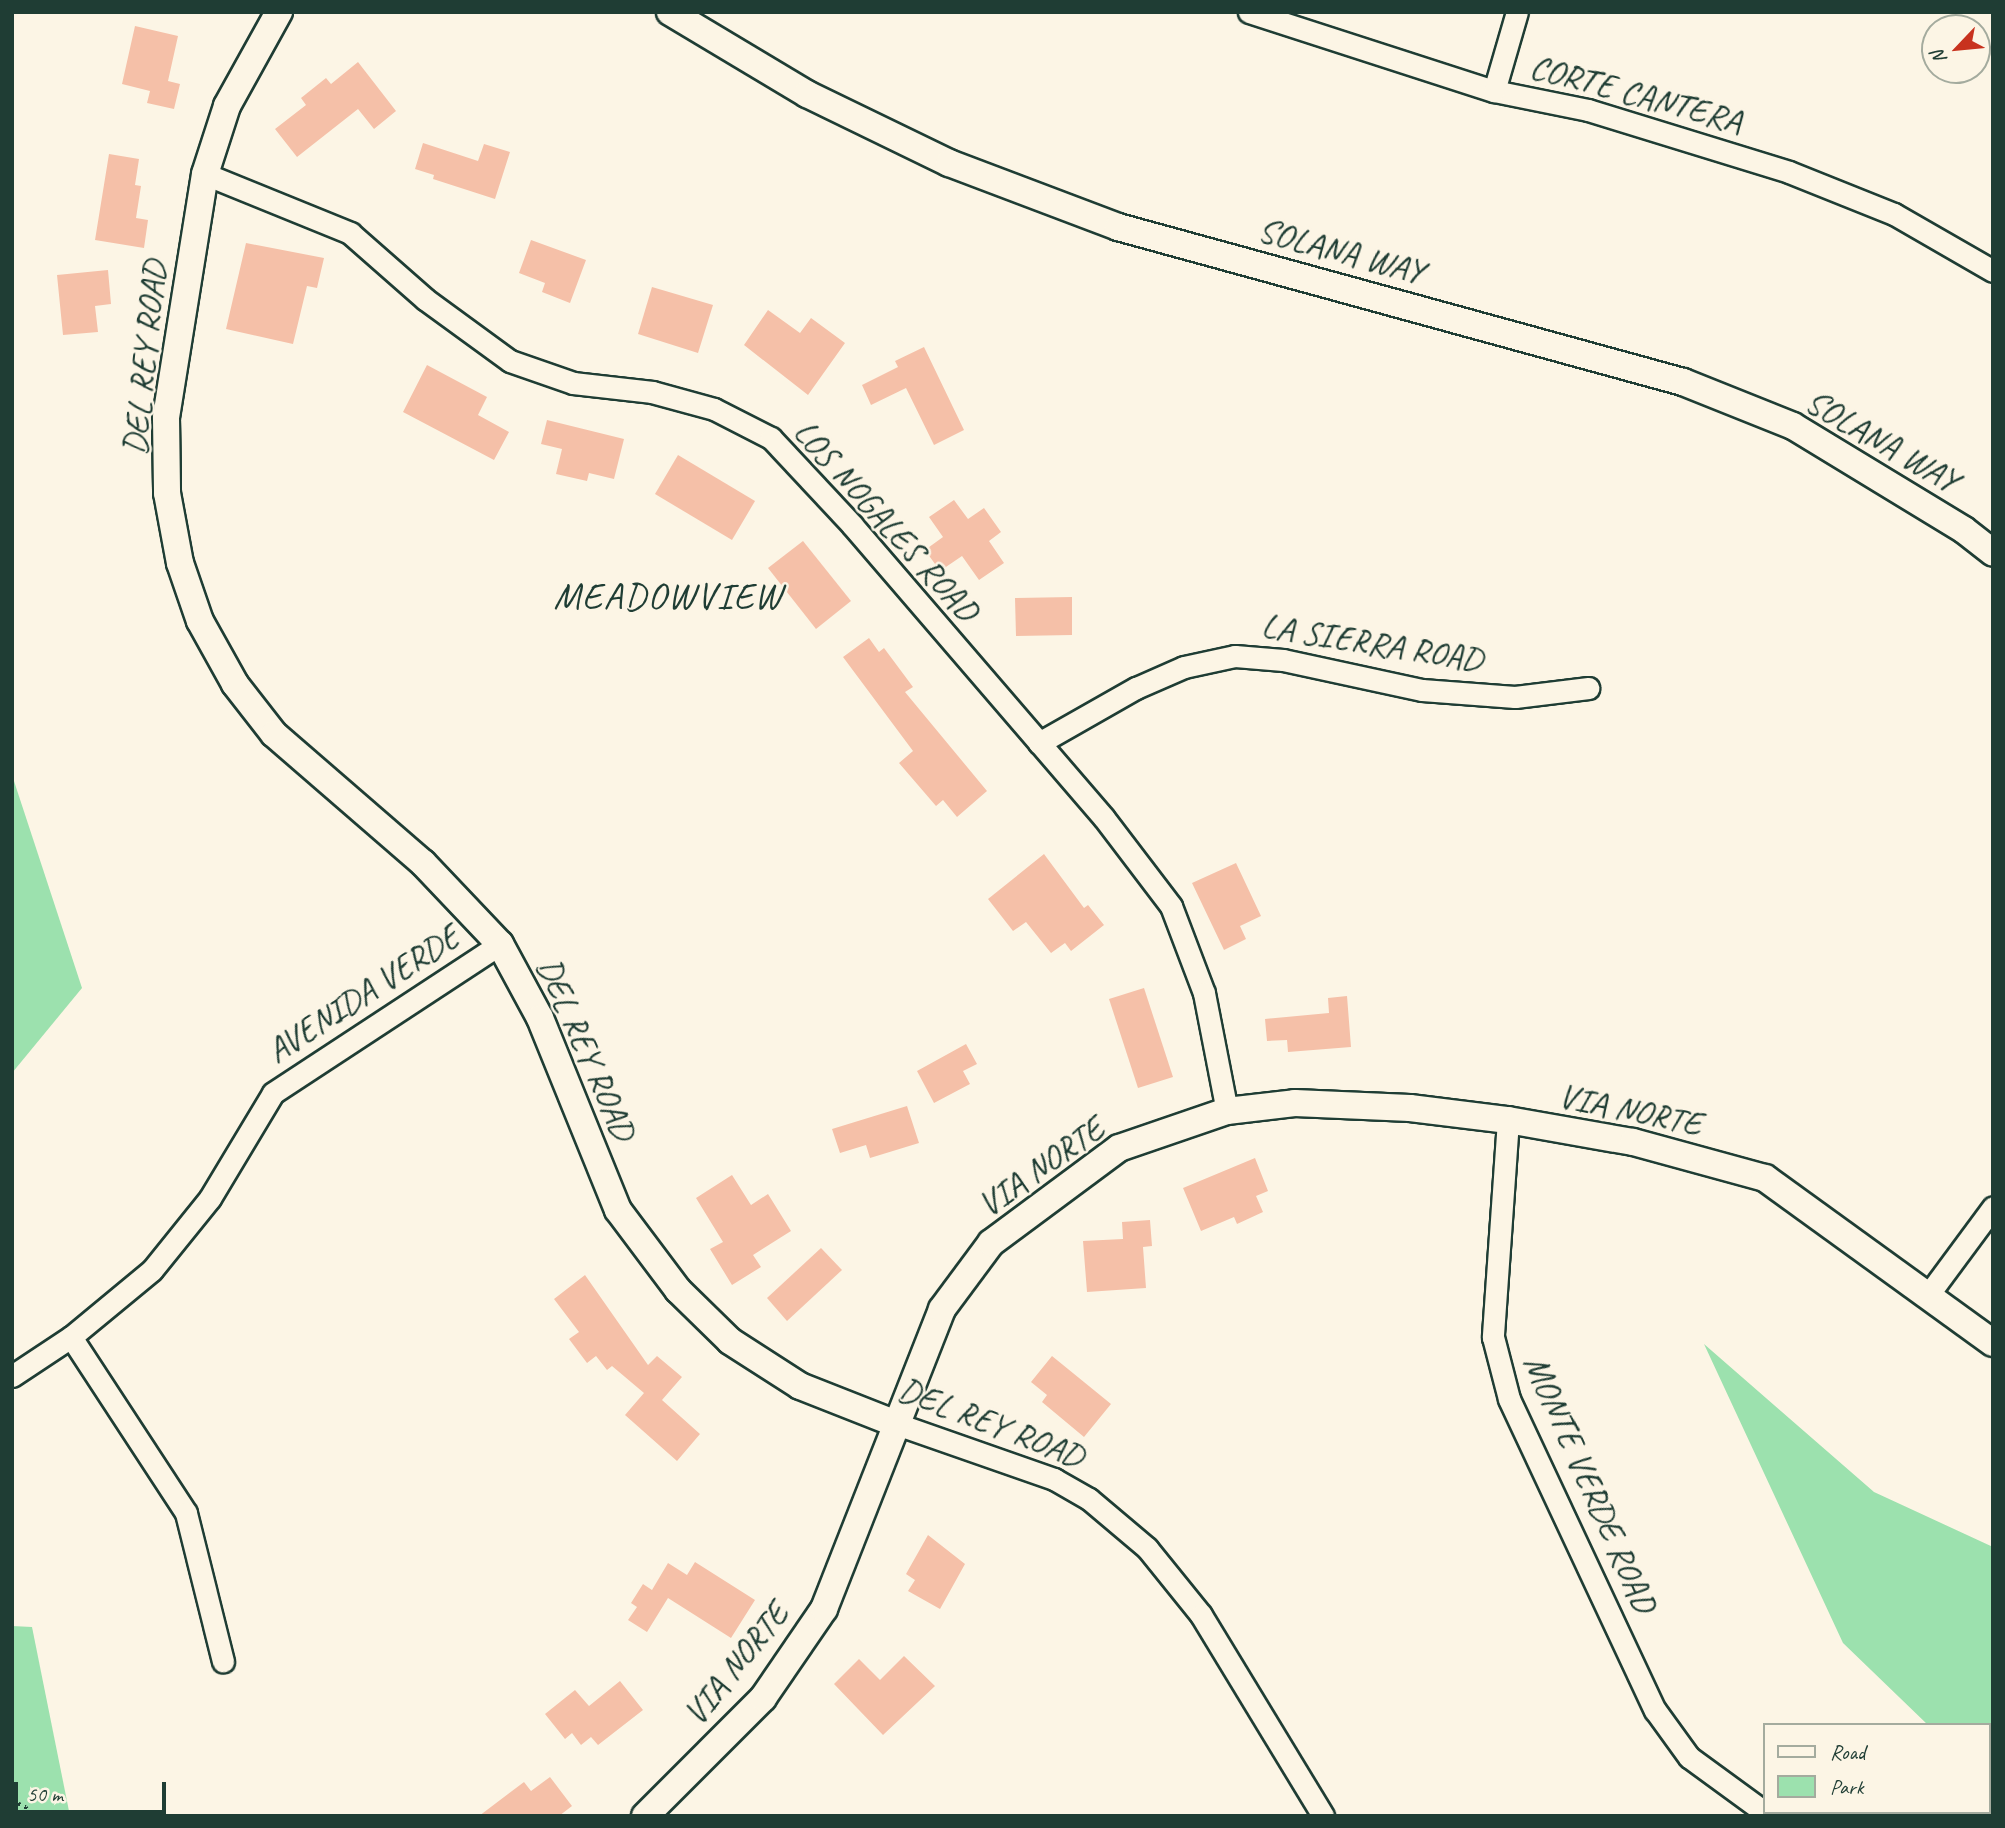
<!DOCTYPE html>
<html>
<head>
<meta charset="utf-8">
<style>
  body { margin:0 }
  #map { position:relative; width:2005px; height:1828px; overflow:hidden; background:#fcf5e5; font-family:Caveat,sans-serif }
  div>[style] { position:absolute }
  .green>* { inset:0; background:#9ce1ae }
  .building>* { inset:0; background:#f5c0a8 }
  .path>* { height:3.5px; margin-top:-1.75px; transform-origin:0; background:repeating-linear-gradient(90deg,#1f3d34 0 2px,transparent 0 7px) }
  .roads { filter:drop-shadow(2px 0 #1f3d34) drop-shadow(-2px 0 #1f3d34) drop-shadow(0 2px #1f3d34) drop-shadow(0 -2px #1f3d34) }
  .minor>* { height:21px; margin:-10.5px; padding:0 10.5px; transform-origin:10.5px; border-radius:10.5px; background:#fcf5e5 }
  .tertiary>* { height:26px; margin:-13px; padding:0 13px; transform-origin:13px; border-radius:13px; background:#fcf5e5 }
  span { translate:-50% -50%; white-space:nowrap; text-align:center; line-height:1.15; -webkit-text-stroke:5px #fcf5e5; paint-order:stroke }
  .street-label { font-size:35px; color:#1f3d34 }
  .neighbourhood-label { font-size:37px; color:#1f3d34; letter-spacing:2px }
  .frame { position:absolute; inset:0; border:14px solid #1f3d34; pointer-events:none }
  .legend { position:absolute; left:1763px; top:1723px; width:228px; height:91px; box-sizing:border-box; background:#fcf5e5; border:2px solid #a4ab9e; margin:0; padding:9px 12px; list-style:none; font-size:21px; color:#1f3d34 }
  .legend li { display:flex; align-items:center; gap:14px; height:35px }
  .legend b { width:35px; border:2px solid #a4ab9e }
  .north { position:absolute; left:1921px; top:14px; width:70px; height:70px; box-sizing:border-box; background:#fcf5e5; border:2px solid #a4ab9e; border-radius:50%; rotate:244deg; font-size:19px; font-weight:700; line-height:28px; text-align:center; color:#1f3d34 }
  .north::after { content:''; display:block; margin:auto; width:24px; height:32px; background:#c8321e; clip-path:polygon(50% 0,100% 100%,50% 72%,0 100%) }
  .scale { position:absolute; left:14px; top:1782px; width:152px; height:32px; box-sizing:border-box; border:4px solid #1f3d34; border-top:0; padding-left:9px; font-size:21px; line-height:24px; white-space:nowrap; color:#1f3d34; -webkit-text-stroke:5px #fcf5e5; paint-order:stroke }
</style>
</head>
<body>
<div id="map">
  <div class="green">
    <i style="clip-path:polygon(12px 775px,82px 988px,12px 1073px)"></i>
    <i style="clip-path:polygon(1704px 1344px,1874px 1492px,1993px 1547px,1993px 1787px,1989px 1725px,1928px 1725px,1843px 1643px)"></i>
    <i style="clip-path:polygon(12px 1626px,32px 1627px,70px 1816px,12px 1816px)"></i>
  </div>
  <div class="building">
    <i style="clip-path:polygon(135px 26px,178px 36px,168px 81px,180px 84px,174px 109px,147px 103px,150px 91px,122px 84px)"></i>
    <i style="clip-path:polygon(358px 62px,396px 111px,374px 129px,358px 109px,297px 157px,275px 129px,306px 105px,301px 98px,326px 78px,331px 84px)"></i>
    <i style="clip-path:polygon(423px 143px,478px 161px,484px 144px,510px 152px,495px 199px,433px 179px,434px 175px,415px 169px)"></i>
    <i style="clip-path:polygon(109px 154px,139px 159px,135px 185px,141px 186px,136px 218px,148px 220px,144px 248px,95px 240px)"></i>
    <i style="clip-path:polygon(531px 240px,586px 260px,570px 303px,542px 292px,545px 283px,519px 273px)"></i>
    <i style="clip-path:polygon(246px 243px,324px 258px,317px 288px,307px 286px,293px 344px,226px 329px)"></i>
    <i style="clip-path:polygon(108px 270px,111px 304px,95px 306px,98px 332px,63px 335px,57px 275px)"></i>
    <i style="clip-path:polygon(652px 287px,713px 305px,698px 353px,638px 334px)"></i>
    <i style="clip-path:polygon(768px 310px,800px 333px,811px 318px,845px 343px,808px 395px,744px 345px)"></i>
    <i style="clip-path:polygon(924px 347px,964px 430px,934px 445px,906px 388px,871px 405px,862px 385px,898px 367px,895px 361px)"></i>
    <i style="clip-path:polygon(427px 365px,487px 397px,478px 415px,509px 432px,494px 460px,403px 412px)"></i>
    <i style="clip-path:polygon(547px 420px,624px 439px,614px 479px,589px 473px,587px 481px,556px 474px,562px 449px,541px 444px)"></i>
    <i style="clip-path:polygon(678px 455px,755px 501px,732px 540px,655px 494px)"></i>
    <i style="clip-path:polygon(954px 500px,968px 519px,984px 508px,1001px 532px,989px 541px,1004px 563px,979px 580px,962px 556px,940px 571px,925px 550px,943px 537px,929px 517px)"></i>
    <i style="clip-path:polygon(803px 541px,851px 601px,816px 629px,768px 568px)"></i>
    <i style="clip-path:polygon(1072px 597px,1072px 635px,1016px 636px,1015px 598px)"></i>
    <i style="clip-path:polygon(869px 638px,879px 652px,884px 648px,913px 687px,905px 692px,987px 791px,957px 817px,943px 800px,936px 806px,899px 763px,913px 751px,843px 657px)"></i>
    <i style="clip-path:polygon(1044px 854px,1084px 908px,1088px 905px,1104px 925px,1071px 951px,1065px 943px,1051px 953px,1026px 922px,1013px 931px,988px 899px)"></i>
    <i style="clip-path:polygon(1236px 863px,1261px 916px,1240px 926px,1246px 939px,1224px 950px,1192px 883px)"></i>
    <i style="clip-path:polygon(1144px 988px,1173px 1077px,1138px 1088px,1109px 999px)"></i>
    <i style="clip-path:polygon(1347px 996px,1351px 1047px,1288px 1052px,1287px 1040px,1267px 1041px,1265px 1019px,1329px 1013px,1328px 998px)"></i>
    <i style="clip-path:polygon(966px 1044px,977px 1064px,963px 1071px,970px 1084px,934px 1103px,917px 1071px)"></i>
    <i style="clip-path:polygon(907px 1106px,919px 1143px,870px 1158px,866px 1145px,840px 1153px,832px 1129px)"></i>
    <i style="clip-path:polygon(1255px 1158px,1268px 1191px,1256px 1196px,1263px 1212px,1237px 1224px,1234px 1217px,1201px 1231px,1183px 1188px)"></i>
    <i style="clip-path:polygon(732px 1175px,751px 1205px,768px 1194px,791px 1231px,753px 1255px,761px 1267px,732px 1285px,710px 1249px,723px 1242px,696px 1198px)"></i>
    <i style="clip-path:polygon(1150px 1220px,1152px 1246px,1143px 1247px,1146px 1288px,1087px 1292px,1083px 1241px,1123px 1239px,1122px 1222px)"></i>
    <i style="clip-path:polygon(821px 1248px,842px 1270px,787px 1321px,767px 1298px)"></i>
    <i style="clip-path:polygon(585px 1275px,648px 1365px,657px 1356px,682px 1377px,662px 1400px,700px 1434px,677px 1461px,625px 1415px,644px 1393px,612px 1366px,607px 1370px,596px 1356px,587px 1363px,569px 1339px,579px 1332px,554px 1299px)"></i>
    <i style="clip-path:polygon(1052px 1356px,1111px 1404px,1084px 1437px,1042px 1402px,1047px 1395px,1031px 1382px)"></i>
    <i style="clip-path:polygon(928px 1535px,965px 1564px,940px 1609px,908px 1591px,915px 1580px,906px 1574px)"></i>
    <i style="clip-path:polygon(695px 1562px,755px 1600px,731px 1638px,668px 1598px,647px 1632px,628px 1620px,637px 1607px,631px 1603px,643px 1584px,652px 1590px,668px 1563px,687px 1575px)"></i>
    <i style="clip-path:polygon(904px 1656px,935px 1686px,883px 1735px,834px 1684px,859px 1659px,880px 1680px)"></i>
    <i style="clip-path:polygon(620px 1681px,643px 1710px,598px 1745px,591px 1737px,581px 1745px,572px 1733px,565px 1739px,545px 1714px,575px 1690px,589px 1706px)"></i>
    <i style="clip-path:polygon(550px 1777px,572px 1806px,559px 1816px,479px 1816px,524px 1782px,531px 1791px)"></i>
  </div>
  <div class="path">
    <i style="left:12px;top:1801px;width:15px;rotate:23deg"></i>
    <i style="left:26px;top:1807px;width:9px;rotate:72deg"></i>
  </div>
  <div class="roads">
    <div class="minor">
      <i style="left:1249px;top:12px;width:257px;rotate:17.9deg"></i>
      <i style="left:1494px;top:91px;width:96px;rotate:11.4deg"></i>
      <i style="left:1588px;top:110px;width:210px;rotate:17.1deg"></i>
      <i style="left:1789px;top:172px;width:113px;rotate:21.8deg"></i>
      <i style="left:1894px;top:214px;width:114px;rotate:29.9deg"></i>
      <i style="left:1494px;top:91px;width:82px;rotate:-73.8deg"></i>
      <i style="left:205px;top:174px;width:157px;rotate:22.1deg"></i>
      <i style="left:350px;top:233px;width:100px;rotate:41.3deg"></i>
      <i style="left:425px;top:299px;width:105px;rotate:36.1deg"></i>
      <i style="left:510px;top:361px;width:67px;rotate:19.2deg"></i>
      <i style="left:573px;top:383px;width:80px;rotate:6.5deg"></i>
      <i style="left:652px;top:392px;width:64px;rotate:15.3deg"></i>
      <i style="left:714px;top:409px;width:64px;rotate:27deg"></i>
      <i style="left:771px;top:438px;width:119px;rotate:47deg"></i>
      <i style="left:852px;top:525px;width:386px;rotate:49.3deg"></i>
      <i style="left:1104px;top:818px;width:111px;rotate:52.7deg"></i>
      <i style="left:1171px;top:906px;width:93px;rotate:69.2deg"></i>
      <i style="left:1204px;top:993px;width:120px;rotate:79deg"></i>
      <i style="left:1039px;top:743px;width:112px;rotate:-29.6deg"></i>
      <i style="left:1136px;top:688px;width:52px;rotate:-23.6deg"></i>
      <i style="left:1184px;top:667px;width:52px;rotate:-12.2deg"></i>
      <i style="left:1235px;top:656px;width:48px;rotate:4.8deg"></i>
      <i style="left:1283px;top:660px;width:142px;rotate:12.2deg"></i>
      <i style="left:1422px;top:690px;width:93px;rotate:4.3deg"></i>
      <i style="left:1515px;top:697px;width:74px;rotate:-7deg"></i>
      <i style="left:1508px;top:1120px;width:218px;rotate:94deg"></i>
      <i style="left:1493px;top:1337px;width:64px;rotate:75.5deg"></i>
      <i style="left:1509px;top:1399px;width:344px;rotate:64.9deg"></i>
      <i style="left:1655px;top:1710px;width:58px;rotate:54.1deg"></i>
      <i style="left:1689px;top:1757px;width:100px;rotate:36.1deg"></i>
      <i style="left:1928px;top:1295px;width:109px;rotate:-53.5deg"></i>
      <i style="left:71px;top:1337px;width:210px;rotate:56.8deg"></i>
      <i style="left:186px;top:1513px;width:153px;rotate:76deg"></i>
      <i style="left:12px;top:1376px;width:71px;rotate:-33.5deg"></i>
      <i style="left:71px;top:1337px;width:105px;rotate:-39.6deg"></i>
      <i style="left:152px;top:1270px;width:92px;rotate:-51.1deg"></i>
      <i style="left:210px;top:1198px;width:122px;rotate:-59deg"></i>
      <i style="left:273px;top:1093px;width:272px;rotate:-33.3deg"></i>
      <i style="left:894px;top:1423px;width:170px;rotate:19.3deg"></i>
      <i style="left:1054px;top:1479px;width:40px;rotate:29.7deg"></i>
      <i style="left:1089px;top:1499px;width:76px;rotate:40.2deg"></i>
      <i style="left:1147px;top:1548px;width:86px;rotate:51.1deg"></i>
      <i style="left:1201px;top:1615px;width:235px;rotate:58.7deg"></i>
    </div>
    <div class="tertiary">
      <i style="left:279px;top:12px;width:107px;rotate:119deg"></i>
      <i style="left:227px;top:106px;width:71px;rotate:107.9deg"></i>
      <i style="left:205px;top:174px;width:247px;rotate:99.1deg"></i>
      <i style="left:166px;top:418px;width:75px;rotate:89.2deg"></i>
      <i style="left:167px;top:493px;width:71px;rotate:79.5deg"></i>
      <i style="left:180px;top:563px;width:61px;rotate:71deg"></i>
      <i style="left:200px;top:621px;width:72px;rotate:60.9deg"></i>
      <i style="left:235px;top:684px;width:63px;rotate:52deg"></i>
      <i style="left:274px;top:734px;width:197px;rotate:40.9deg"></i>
      <i style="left:423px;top:863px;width:112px;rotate:46.5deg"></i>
      <i style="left:500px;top:944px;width:84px;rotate:61.6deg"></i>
      <i style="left:540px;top:1018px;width:207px;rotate:67.9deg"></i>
      <i style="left:618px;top:1210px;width:100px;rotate:53.1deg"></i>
      <i style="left:678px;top:1290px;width:73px;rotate:44.4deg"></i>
      <i style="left:730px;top:1341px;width:83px;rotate:32.7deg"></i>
      <i style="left:800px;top:1386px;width:101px;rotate:21.5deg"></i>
      <i style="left:670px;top:12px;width:160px;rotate:30.9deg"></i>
      <i style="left:807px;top:94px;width:158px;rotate:25.9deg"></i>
      <i style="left:949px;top:163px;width:181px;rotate:20.7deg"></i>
      <i style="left:1118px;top:227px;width:586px;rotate:15.34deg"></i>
      <i style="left:1683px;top:382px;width:118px;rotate:21.8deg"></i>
      <i style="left:1793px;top:426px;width:200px;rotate:31.3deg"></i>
      <i style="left:1964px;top:530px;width:37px;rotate:38deg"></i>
      <i style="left:645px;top:1816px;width:167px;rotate:-45deg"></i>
      <i style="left:763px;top:1698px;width:108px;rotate:-55.6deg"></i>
      <i style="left:824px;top:1609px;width:322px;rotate:-68.5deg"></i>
      <i style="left:942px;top:1309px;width:82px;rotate:-53.4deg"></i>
      <i style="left:991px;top:1243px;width:159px;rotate:-36.6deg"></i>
      <i style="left:1119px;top:1148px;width:114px;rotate:-18.9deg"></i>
      <i style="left:1227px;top:1111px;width:68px;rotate:-6.7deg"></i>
      <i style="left:1295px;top:1103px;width:115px;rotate:2.5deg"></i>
      <i style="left:1410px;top:1108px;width:99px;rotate:7deg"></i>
      <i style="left:1508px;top:1120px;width:127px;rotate:10deg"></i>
      <i style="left:1633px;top:1142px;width:137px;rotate:15.3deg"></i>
      <i style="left:1765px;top:1178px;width:281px;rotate:35.9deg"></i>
    </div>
  </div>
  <div class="street-label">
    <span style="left:1636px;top:94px;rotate:15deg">CORTE CANTERA</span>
    <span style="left:1341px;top:251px;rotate:15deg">SOLANA WAY</span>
    <span style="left:145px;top:358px;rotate:-84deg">DEL REY ROAD</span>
    <span style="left:1882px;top:441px;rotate:30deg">SOLANA WAY</span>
    <span style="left:886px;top:521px;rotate:48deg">LOS NOGALES ROAD</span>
    <span style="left:1372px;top:643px;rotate:9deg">LA SIERRA ROAD</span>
    <span style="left:363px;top:994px;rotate:-33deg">AVENIDA VERDE</span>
    <span style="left:586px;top:1049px;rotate:66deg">DEL REY ROAD</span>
    <span style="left:1630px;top:1110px;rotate:12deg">VIA NORTE</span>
    <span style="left:1041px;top:1167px;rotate:-35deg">VIA NORTE</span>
    <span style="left:991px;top:1423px;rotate:21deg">DEL REY ROAD</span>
    <span style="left:1590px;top:1484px;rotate:66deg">MONTE VERDE ROAD</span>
    <span style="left:736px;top:1664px;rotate:-51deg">VIA NORTE</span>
  </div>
  <div class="neighbourhood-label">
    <span style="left:668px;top:596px">MEADOWVIEW</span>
  </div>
  <div class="frame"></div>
  <ul class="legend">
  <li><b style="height:9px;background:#fcf5e5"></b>Road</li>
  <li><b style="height:19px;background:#9ce1ae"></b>Park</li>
  </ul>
  <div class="north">N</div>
  <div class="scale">50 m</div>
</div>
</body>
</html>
